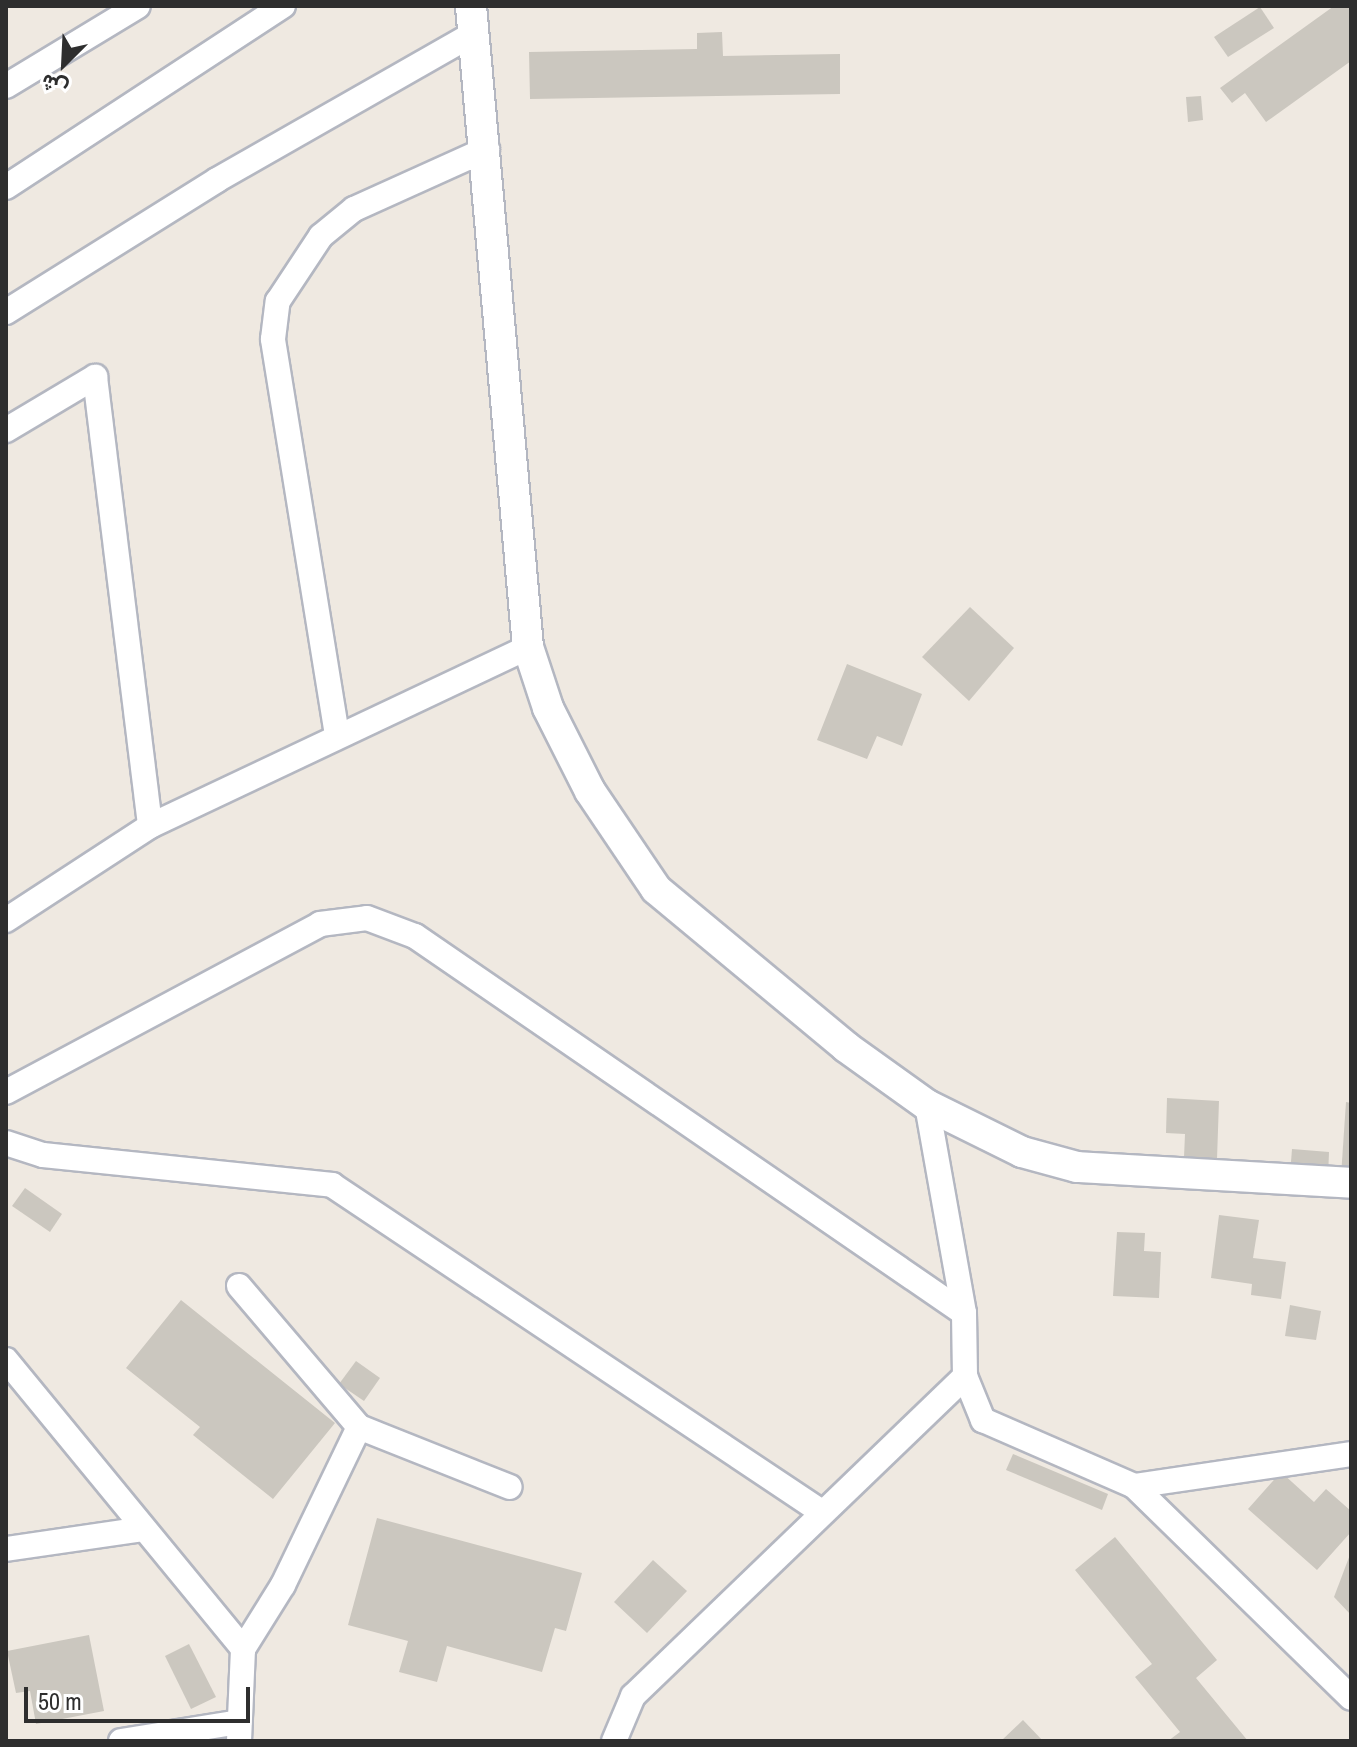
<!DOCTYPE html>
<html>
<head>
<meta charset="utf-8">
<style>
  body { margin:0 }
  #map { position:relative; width:1357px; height:1747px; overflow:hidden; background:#efe9e1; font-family:"Archivo Narrow",Vazirmatn,sans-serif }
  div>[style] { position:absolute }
  .building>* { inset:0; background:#cbc7bf }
  .roads { filter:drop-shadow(2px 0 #b4b7c1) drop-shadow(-2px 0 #b4b7c1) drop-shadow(0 2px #b4b7c1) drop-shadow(0 -2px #b4b7c1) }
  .minor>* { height:24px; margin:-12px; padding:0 12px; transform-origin:12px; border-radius:12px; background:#fff }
  .tertiary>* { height:30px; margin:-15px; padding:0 15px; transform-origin:15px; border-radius:15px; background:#fff }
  span { translate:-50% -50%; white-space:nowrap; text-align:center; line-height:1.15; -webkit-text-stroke:6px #fff; paint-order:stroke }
  .frame { position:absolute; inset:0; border:8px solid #2e2e2e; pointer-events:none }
  .north { position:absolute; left:24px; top:24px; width:80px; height:80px; -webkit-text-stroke:6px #fff; paint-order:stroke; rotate:204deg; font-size:22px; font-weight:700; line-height:32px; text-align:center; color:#2e2e2e }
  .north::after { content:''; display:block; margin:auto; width:28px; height:36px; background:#2e2e2e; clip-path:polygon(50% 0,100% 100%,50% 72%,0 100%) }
  .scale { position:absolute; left:24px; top:1687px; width:226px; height:36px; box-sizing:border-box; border:4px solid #2e2e2e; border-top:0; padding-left:10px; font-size:24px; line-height:28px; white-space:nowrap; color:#2e2e2e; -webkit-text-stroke:6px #fff; paint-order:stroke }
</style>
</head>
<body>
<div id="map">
  <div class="building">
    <i style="clip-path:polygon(1334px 6px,1351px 6px,1351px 61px,1266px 122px,1245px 93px,1232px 103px,1220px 88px)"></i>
    <i style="clip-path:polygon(1260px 7px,1274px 28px,1228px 57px,1214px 37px)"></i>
    <i style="clip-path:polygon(722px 32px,723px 56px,840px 54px,840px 94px,530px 99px,529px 52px,697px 49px,697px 33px)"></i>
    <i style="clip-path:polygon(1201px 96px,1203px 120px,1188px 122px,1186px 97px)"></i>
    <i style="clip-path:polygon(970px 607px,1014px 648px,969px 701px,922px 657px)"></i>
    <i style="clip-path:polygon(847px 664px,922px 694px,902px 746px,877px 736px,867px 759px,817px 740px)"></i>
    <i style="clip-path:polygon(1167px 1098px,1219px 1101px,1217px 1159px,1184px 1157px,1185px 1134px,1166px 1133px)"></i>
    <i style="clip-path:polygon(1346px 1102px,1351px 1103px,1351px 1177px,1341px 1176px)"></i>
    <i style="clip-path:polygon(1292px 1149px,1329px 1152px,1328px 1178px,1290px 1175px)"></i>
    <i style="clip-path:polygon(25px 1188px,62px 1214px,50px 1232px,12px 1206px)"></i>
    <i style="clip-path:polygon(1219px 1215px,1259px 1220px,1253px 1258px,1286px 1262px,1281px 1299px,1251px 1295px,1252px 1284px,1211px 1278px)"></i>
    <i style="clip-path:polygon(1117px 1232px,1145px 1233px,1144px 1251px,1161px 1252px,1159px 1298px,1113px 1296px)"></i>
    <i style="clip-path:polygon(181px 1300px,335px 1423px,273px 1499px,193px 1435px,200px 1427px,126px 1368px)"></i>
    <i style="clip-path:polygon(1290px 1305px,1321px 1311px,1316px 1340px,1285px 1336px)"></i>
    <i style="clip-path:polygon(356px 1361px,380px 1378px,364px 1401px,339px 1384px)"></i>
    <i style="clip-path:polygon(1013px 1454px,1108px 1494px,1102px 1510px,1006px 1470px)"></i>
    <i style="clip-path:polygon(1281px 1472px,1314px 1502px,1326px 1489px,1351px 1511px,1351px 1532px,1317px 1570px,1248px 1509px)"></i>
    <i style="clip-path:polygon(377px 1518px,582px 1573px,566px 1631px,555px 1628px,542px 1672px,447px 1646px,437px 1682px,399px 1672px,408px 1641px,348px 1625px)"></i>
    <i style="clip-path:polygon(1115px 1537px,1217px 1660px,1196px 1678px,1248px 1741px,1168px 1741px,1180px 1732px,1135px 1677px,1152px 1664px,1075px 1570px)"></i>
    <i style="clip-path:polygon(1351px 1552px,1351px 1615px,1334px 1597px)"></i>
    <i style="clip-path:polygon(653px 1560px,687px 1591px,647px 1633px,614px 1602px)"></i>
    <i style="clip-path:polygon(89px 1635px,104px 1711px,36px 1724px,30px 1691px,16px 1693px,7px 1651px)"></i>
    <i style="clip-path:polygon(189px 1644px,216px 1697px,191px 1709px,165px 1656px)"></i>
    <i style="clip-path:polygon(1023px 1720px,1043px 1741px,1001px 1741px)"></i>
  </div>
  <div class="roads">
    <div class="minor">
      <i style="left:6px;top:86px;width:154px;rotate:-31.2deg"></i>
      <i style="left:6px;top:187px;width:331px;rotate:-33.2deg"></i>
      <i style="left:6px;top:312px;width:249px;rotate:-32deg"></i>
      <i style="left:217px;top:180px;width:295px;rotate:-29.7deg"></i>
      <i style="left:6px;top:430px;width:104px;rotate:-30.8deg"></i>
      <i style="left:95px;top:377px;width:452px;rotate:83deg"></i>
      <i style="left:337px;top:735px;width:401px;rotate:-99.2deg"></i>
      <i style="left:273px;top:339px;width:38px;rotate:-83deg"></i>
      <i style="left:278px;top:301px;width:78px;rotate:-56.5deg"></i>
      <i style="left:321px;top:236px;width:43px;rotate:-39.3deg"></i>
      <i style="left:354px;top:209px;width:146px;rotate:-24.3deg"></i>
      <i style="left:6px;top:920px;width:172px;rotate:-33.1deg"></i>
      <i style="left:150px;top:826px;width:418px;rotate:-25.3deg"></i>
      <i style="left:6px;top:1092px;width:356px;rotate:-28.1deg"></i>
      <i style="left:320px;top:924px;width:47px;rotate:-7.3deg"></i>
      <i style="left:367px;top:918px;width:51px;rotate:20.6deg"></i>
      <i style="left:415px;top:936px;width:666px;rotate:34.48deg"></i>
      <i style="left:927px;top:1105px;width:211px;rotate:79.9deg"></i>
      <i style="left:964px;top:1313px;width:63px;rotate:89.1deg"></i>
      <i style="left:965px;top:1376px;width:48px;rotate:67.8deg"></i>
      <i style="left:983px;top:1420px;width:165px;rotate:23.6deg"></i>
      <i style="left:1134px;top:1486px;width:303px;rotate:44.3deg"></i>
      <i style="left:6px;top:1143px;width:39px;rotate:18deg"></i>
      <i style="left:43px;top:1155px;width:291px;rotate:5.9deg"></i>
      <i style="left:332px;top:1185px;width:587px;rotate:33.74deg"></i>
      <i style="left:239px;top:1286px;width:185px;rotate:49.6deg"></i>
      <i style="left:359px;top:1427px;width:162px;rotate:21.7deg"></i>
      <i style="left:6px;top:1360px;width:374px;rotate:50.6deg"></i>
      <i style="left:1134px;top:1486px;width:219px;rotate:-8.4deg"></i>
      <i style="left:6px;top:1549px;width:138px;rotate:-8.3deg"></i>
      <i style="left:121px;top:1741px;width:120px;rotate:-9.1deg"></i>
      <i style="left:239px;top:1741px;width:92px;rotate:-87.5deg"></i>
      <i style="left:243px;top:1649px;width:75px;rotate:-58deg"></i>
      <i style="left:283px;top:1585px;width:175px;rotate:-64.3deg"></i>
      <i style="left:614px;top:1741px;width:49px;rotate:-67.1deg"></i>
      <i style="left:633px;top:1696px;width:461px;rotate:-43.9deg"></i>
    </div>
    <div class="tertiary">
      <i style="left:471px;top:6px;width:644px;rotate:84.92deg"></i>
      <i style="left:528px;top:647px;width:64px;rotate:71.8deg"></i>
      <i style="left:548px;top:708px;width:93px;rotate:63.2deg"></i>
      <i style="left:590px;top:791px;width:118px;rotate:56deg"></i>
      <i style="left:656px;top:889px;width:247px;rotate:39.7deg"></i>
      <i style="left:846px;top:1047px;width:100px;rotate:35.6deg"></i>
      <i style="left:927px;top:1105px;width:106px;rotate:26.3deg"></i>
      <i style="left:1022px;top:1152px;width:57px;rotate:15.3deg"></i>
      <i style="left:1077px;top:1167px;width:274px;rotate:3.3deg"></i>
    </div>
  </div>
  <div class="frame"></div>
  <div class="north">ش</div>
  <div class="scale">50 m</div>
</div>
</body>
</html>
